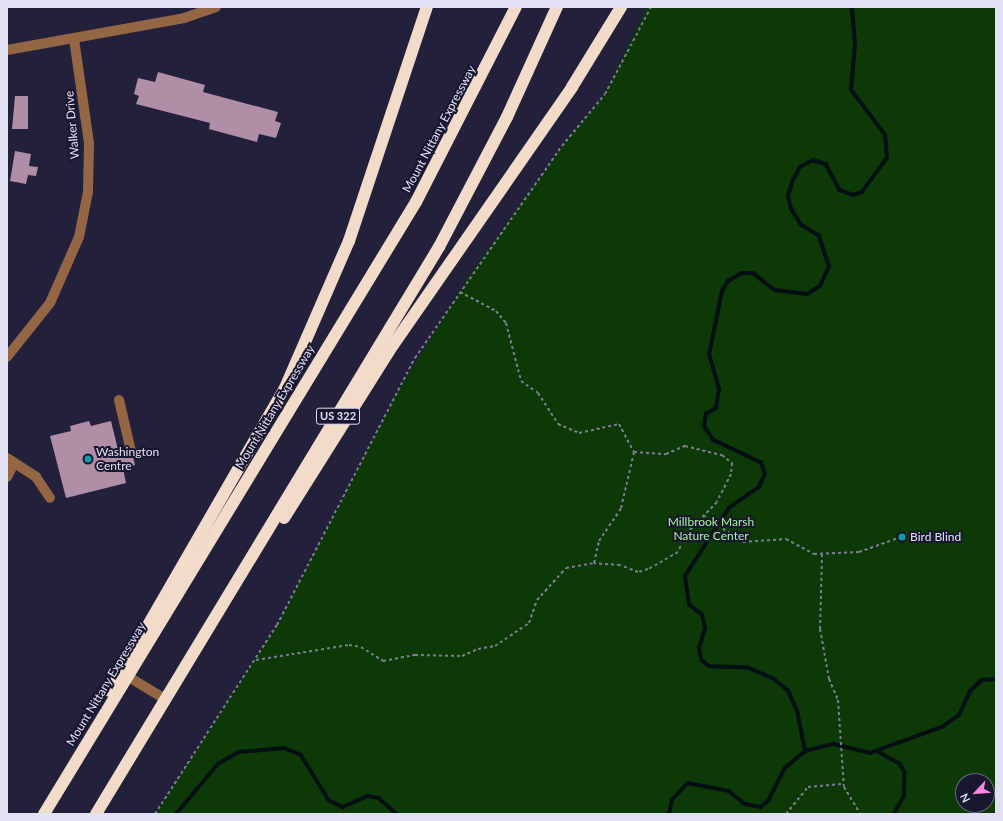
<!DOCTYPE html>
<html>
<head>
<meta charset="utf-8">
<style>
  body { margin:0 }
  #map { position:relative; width:1003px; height:821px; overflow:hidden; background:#22203a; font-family:Lato,sans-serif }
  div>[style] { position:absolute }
  .green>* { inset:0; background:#0d3906 }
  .stream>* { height:3.5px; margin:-1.75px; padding:0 1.75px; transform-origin:1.75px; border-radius:1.75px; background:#030f14 }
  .building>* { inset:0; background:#b08fa6 }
  .path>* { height:2px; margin-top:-1px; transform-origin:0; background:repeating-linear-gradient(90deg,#7d7c92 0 3px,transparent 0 6px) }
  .minor>* { height:10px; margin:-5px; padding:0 5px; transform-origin:5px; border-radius:5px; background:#946643 }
  .highway>* { height:12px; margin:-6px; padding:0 6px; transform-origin:6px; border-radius:6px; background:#f3dbca }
  .dots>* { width:11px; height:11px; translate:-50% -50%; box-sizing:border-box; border:2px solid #191630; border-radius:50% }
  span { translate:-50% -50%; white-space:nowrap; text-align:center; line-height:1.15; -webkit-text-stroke:4px #191630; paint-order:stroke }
  .shield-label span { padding:1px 3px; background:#191630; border:1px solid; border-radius:3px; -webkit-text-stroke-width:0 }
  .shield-label { font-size:11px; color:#e2e1f3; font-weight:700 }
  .street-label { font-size:12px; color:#e2e1f3 }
  .poi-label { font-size:12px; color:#e2e1f3 }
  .left { translate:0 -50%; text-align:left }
  .park-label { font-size:12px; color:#a6f39a }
  .frame { position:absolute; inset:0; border:8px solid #e2e1f3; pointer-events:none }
  .north { position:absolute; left:955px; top:773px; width:40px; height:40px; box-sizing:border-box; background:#191630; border:1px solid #69677e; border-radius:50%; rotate:244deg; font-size:11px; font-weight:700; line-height:16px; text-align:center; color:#e2e1f3 }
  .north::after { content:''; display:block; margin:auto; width:14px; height:18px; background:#fe85e0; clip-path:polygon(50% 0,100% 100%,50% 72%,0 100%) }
</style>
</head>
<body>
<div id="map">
  <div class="green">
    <i style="clip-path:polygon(evenodd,647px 7px,996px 7px,996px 814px,155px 814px,277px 625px,398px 391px,467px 279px,562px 146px,603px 97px,647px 7px,963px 781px,987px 781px,987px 805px,963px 805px,963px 781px)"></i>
  </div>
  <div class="stream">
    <i style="left:805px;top:751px;width:30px;rotate:-14deg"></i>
    <i style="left:834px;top:744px;width:37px;rotate:14deg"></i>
    <i style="left:870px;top:753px;width:77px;rotate:-19.9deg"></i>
    <i style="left:942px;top:727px;width:21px;rotate:-35deg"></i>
    <i style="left:959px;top:715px;width:26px;rotate:-65deg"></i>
    <i style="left:970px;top:691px;width:16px;rotate:-43deg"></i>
    <i style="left:982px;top:680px;width:14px;rotate:-4deg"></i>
    <i style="left:877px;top:751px;width:26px;rotate:29deg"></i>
    <i style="left:900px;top:764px;width:9px;rotate:58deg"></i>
    <i style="left:905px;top:772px;width:25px;rotate:92deg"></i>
    <i style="left:904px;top:797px;width:20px;rotate:120deg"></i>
    <i style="left:176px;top:814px;width:65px;rotate:-50deg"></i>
    <i style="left:218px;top:764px;width:24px;rotate:-30deg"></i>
    <i style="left:239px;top:752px;width:45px;rotate:-5.1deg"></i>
    <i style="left:284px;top:748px;width:18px;rotate:22deg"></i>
    <i style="left:301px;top:755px;width:53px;rotate:58.1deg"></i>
    <i style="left:329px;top:800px;width:16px;rotate:27deg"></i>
    <i style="left:343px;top:807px;width:27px;rotate:-24deg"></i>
    <i style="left:368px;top:796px;width:11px;rotate:10deg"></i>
    <i style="left:379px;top:798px;width:24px;rotate:42deg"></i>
    <i style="left:669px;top:814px;width:14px;rotate:-78deg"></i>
    <i style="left:672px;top:800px;width:23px;rotate:-47deg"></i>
    <i style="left:688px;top:783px;width:42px;rotate:11deg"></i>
    <i style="left:729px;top:791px;width:21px;rotate:39deg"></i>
    <i style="left:745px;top:804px;width:16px;rotate:11deg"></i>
    <i style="left:761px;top:807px;width:9px;rotate:-41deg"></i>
    <i style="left:768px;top:801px;width:37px;rotate:-63deg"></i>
    <i style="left:785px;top:768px;width:26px;rotate:-40deg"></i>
    <i style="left:805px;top:751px;width:41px;rotate:-101.3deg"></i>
    <i style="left:797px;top:711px;width:22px;rotate:-114deg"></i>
    <i style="left:788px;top:691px;width:19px;rotate:-141deg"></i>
    <i style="left:773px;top:679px;width:27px;rotate:-156deg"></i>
    <i style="left:748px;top:668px;width:38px;rotate:-178deg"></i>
    <i style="left:710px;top:667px;width:11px;rotate:-142deg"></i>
    <i style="left:701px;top:660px;width:12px;rotate:-99deg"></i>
    <i style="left:699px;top:648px;width:21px;rotate:-73deg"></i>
    <i style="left:705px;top:628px;width:13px;rotate:-103deg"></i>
    <i style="left:702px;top:615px;width:16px;rotate:-142deg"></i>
    <i style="left:689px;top:605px;width:29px;rotate:-98deg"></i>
    <i style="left:685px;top:576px;width:81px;rotate:-57.1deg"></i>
    <i style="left:729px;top:508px;width:37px;rotate:-35deg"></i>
    <i style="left:759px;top:487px;width:14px;rotate:-65deg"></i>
    <i style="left:765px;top:474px;width:12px;rotate:-110deg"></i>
    <i style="left:761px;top:463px;width:53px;rotate:-154.4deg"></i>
    <i style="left:713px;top:440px;width:17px;rotate:-123deg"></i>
    <i style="left:704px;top:426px;width:12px;rotate:-81deg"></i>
    <i style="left:706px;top:414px;width:12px;rotate:-31deg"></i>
    <i style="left:716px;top:408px;width:19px;rotate:-81deg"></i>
    <i style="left:719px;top:389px;width:35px;rotate:-106deg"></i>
    <i style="left:709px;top:355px;width:65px;rotate:-78.5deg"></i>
    <i style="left:722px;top:291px;width:12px;rotate:-59deg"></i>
    <i style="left:728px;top:281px;width:16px;rotate:-30deg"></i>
    <i style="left:742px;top:273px;width:11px"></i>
    <i style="left:753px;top:273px;width:28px;rotate:38deg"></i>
    <i style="left:775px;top:290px;width:32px;rotate:7deg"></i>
    <i style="left:807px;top:294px;width:15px;rotate:-32deg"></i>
    <i style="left:820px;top:286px;width:21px;rotate:-65deg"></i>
    <i style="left:829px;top:267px;width:33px;rotate:-108deg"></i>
    <i style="left:819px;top:236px;width:21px;rotate:-149deg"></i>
    <i style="left:801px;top:225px;width:19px;rotate:-122deg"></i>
    <i style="left:791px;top:209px;width:13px;rotate:-103deg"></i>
    <i style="left:788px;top:196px;width:17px;rotate:-73deg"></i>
    <i style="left:793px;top:180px;width:15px;rotate:-62deg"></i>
    <i style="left:800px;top:167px;width:15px;rotate:-28deg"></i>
    <i style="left:813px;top:160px;width:14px;rotate:17deg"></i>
    <i style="left:826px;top:164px;width:30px;rotate:62deg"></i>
    <i style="left:840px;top:190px;width:14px;rotate:21deg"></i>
    <i style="left:853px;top:195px;width:9px;rotate:-18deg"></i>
    <i style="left:862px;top:192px;width:42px;rotate:-53.7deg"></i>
    <i style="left:887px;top:158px;width:23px;rotate:-95deg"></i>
    <i style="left:885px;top:135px;width:56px;rotate:-127.1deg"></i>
    <i style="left:851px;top:90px;width:46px;rotate:-85deg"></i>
    <i style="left:855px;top:44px;width:37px;rotate:-95deg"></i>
  </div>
  <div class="building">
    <i style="clip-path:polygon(158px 72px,205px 85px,203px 92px,278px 112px,275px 121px,281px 123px,276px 138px,259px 134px,257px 142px,209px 129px,210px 123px,136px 104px,139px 96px,134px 94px,138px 78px,155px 82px)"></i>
    <i style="clip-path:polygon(15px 96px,28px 96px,28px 129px,12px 129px)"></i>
    <i style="clip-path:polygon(15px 151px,31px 154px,29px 166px,38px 167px,36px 176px,28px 175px,26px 184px,10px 181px)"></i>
    <i style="clip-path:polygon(89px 421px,91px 426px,111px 421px,120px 458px,133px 457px,135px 465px,123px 468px,126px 483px,66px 498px,50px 436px,71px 431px,70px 426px)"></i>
  </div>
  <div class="path">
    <i style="left:460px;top:292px;width:41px;rotate:27.8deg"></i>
    <i style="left:496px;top:311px;width:16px;rotate:50deg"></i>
    <i style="left:506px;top:323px;width:60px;rotate:75.5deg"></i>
    <i style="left:521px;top:381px;width:21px;rotate:35deg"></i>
    <i style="left:538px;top:393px;width:37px;rotate:57deg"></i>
    <i style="left:558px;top:424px;width:23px;rotate:23deg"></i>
    <i style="left:579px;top:433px;width:41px;rotate:-12.7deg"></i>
    <i style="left:619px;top:424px;width:32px;rotate:62deg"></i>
    <i style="left:685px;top:446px;width:38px;rotate:14deg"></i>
    <i style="left:722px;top:455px;width:13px;rotate:39deg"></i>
    <i style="left:732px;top:463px;width:11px;rotate:95deg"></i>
    <i style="left:731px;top:474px;width:31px;rotate:117deg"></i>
    <i style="left:717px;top:502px;width:46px;rotate:134.1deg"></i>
    <i style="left:685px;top:535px;width:18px;rotate:112deg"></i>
    <i style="left:678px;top:552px;width:34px;rotate:150deg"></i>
    <i style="left:648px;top:569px;width:10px;rotate:163deg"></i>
    <i style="left:638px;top:572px;width:19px;rotate:-159deg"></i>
    <i style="left:620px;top:565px;width:26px;rotate:-176deg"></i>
    <i style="left:594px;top:563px;width:23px;rotate:-77deg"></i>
    <i style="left:599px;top:541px;width:40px;rotate:-56deg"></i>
    <i style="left:621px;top:508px;width:57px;rotate:-76.9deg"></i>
    <i style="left:634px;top:452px;width:32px;rotate:4deg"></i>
    <i style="left:666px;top:454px;width:21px;rotate:-23deg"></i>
    <i style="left:703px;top:515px;width:48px;rotate:34deg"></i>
    <i style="left:743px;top:542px;width:43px;rotate:-4deg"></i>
    <i style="left:786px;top:539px;width:32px;rotate:28deg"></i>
    <i style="left:814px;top:554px;width:45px;rotate:-2.5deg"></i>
    <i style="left:859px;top:552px;width:45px;rotate:-19.7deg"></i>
    <i style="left:822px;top:554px;width:75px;rotate:91.5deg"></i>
    <i style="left:820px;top:629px;width:51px;rotate:79.8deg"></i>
    <i style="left:829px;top:679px;width:23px;rotate:67deg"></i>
    <i style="left:838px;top:700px;width:87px;rotate:86.1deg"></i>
    <i style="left:844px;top:787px;width:31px;rotate:59deg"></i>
    <i style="left:256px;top:660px;width:94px;rotate:-9.2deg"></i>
    <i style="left:349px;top:645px;width:12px;rotate:9deg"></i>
    <i style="left:361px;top:647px;width:26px;rotate:32deg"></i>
    <i style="left:383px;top:661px;width:33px;rotate:-11deg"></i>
    <i style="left:415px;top:655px;width:47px;rotate:1.2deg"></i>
    <i style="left:462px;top:656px;width:17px;rotate:-24deg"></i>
    <i style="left:478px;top:649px;width:17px;rotate:-10deg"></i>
    <i style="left:495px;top:646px;width:41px;rotate:-34.1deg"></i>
    <i style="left:529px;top:623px;width:24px;rotate:-71deg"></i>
    <i style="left:537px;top:600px;width:43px;rotate:-47.8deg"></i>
    <i style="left:566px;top:568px;width:28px;rotate:-10deg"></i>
    <i style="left:155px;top:814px;width:225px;rotate:-57.2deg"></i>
    <i style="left:277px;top:625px;width:301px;rotate:-62.7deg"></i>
    <i style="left:415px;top:358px;width:258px;rotate:-55.3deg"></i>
    <i style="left:562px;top:146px;width:67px;rotate:-50.4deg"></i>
    <i style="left:605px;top:94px;width:98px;rotate:-62.1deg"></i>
    <i style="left:786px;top:814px;width:35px;rotate:-51deg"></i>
    <i style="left:808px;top:787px;width:36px;rotate:-5deg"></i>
  </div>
  <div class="minor">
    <i style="left:7px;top:50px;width:180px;rotate:-10.2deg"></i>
    <i style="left:184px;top:18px;width:34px;rotate:-19deg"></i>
    <i style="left:7px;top:357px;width:69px;rotate:-51.5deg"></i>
    <i style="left:50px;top:303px;width:72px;rotate:-66.3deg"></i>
    <i style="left:79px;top:237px;width:46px;rotate:-78.7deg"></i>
    <i style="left:88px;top:192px;width:49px;rotate:-88.8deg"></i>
    <i style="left:89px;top:143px;width:105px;rotate:-98.2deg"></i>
    <i style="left:119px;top:400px;width:52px;rotate:76.8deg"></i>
    <i style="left:7px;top:458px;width:35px;rotate:33deg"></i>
    <i style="left:36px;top:477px;width:25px;rotate:56deg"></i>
    <i style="left:7px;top:477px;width:13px;rotate:-63deg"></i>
    <i style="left:127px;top:676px;width:44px;rotate:31.2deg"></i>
  </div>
  <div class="highway">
    <i style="left:284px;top:518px;width:204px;rotate:-57.8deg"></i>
    <i style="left:393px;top:345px;width:314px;rotate:-55.2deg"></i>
    <i style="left:572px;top:87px;width:94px;rotate:-58.5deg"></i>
    <i style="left:110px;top:691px;width:350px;rotate:-60deg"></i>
    <i style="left:285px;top:388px;width:160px;rotate:-66.5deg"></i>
    <i style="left:349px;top:241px;width:247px;rotate:-71.6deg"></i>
    <i style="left:44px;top:814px;width:716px;rotate:-58.71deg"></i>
    <i style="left:416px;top:202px;width:219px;rotate:-62.9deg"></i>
    <i style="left:96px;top:814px;width:663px;rotate:-58.83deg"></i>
    <i style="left:439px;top:247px;width:147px;rotate:-62.4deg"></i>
    <i style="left:507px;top:117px;width:121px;rotate:-65.6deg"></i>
  </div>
  <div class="dots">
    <i style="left:88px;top:459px;background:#0f9aa8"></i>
    <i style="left:902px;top:537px;background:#0f9aa8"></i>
  </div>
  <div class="shield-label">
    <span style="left:338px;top:416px">US 322</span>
  </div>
  <div class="street-label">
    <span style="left:72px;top:125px;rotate:-95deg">Walker Drive</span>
    <span style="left:439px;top:129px;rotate:-62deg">Mount Nittany Expressway</span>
    <span style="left:275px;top:407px;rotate:-59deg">Mount Nittany Expressway</span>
    <span style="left:106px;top:684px;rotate:-59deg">Mount Nittany Expressway</span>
  </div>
  <div class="poi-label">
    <span class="left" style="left:96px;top:459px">Washington<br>Centre</span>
    <span class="left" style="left:910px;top:537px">Bird Blind</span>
  </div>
  <div class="park-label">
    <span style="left:711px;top:529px">Millbrook Marsh<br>Nature Center</span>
  </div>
  <div class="frame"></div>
  <div class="north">N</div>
</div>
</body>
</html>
